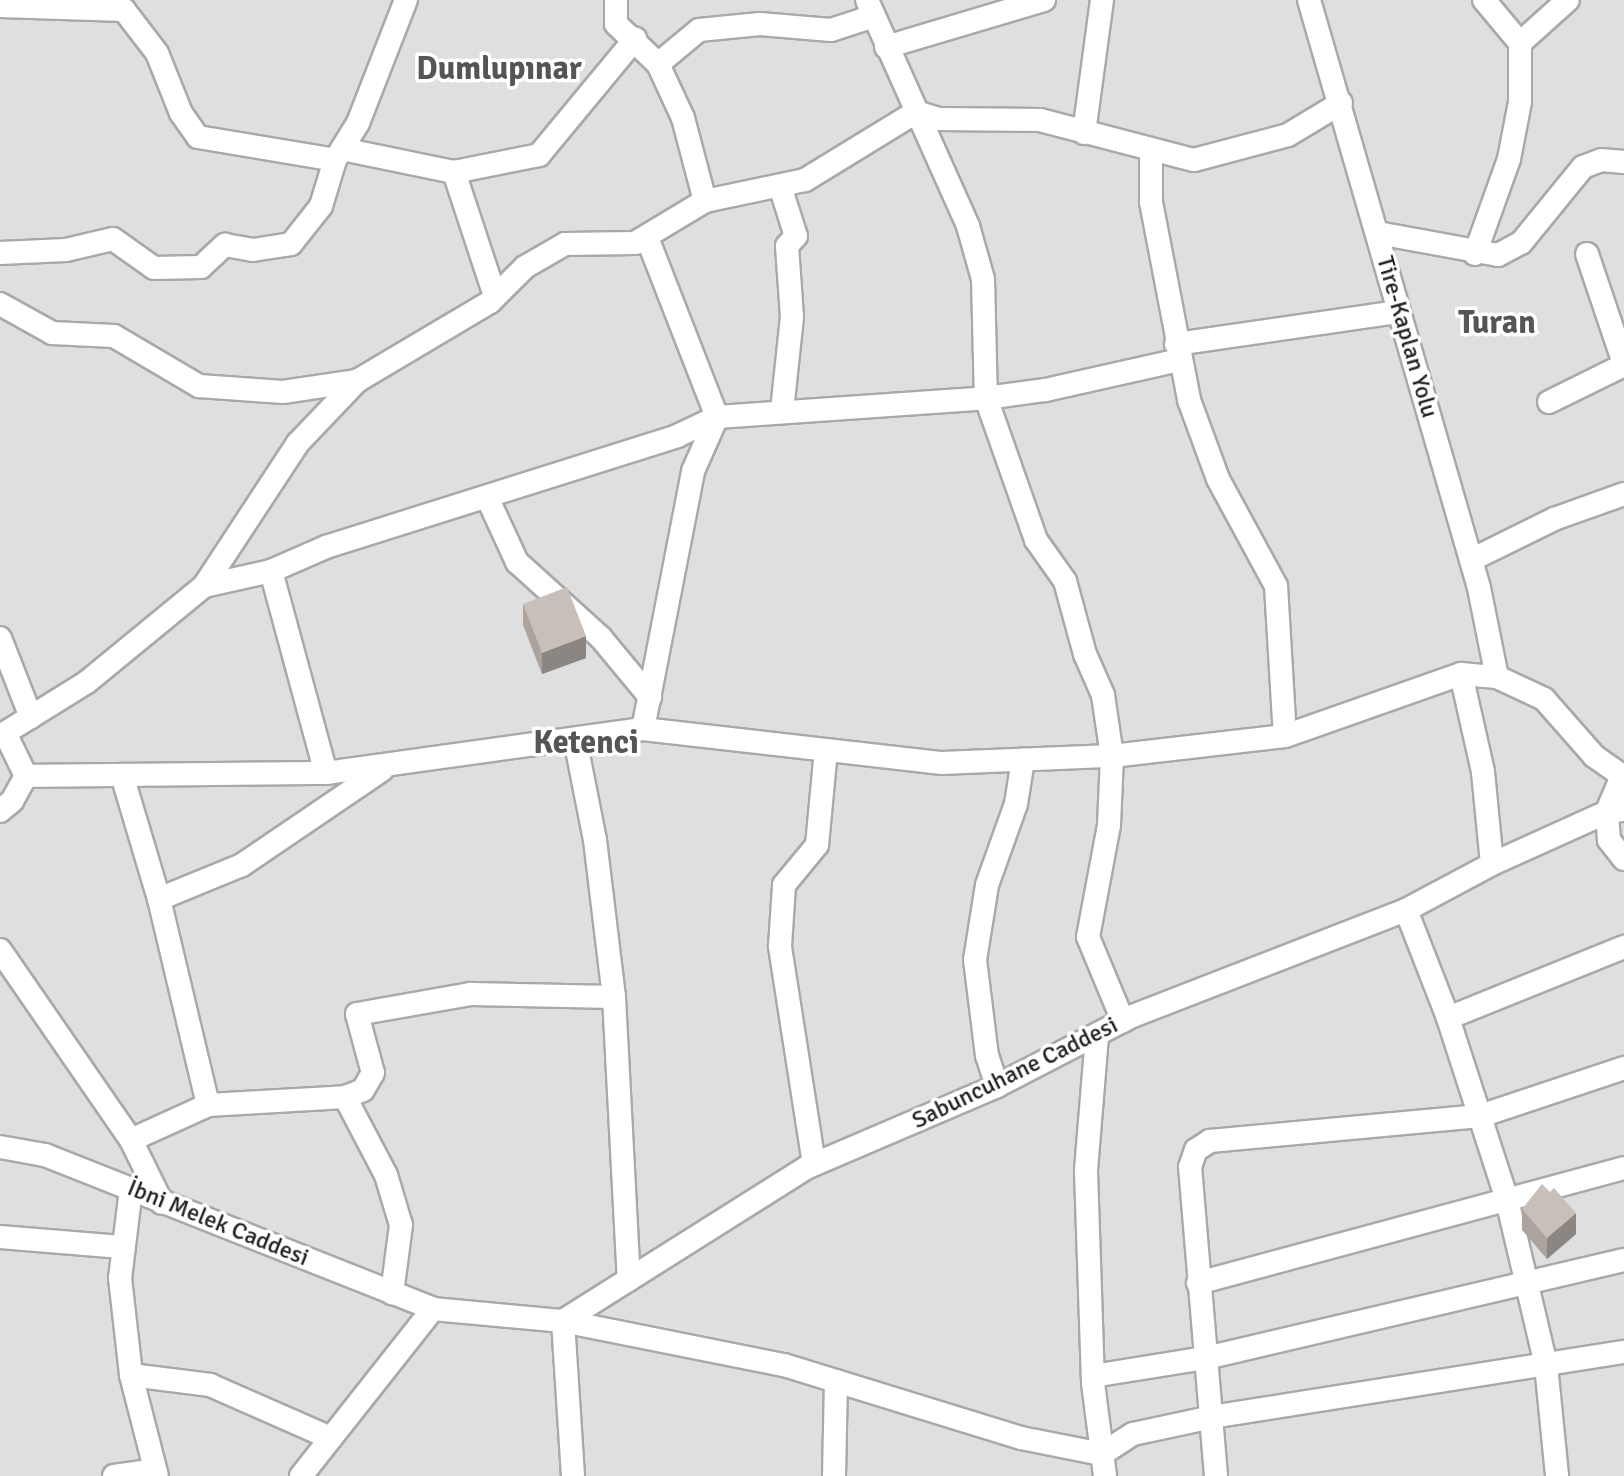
<!DOCTYPE html>
<html>
<head>
<meta charset="utf-8">
<style>
  body { margin:0 }
  #map { position:relative; width:1624px; height:1476px; overflow:hidden; background:#f2efe9; font-family:Signika,sans-serif }
  div>[style] { position:absolute }
  .residential>* { inset:0; background:#e0dfdf }
  .roads { filter:drop-shadow(2px 0 #a9a9a9) drop-shadow(-2px 0 #a9a9a9) drop-shadow(0 2px #a9a9a9) drop-shadow(0 -2px #a9a9a9) }
  .minor>* { height:22px; margin:-11px; padding:0 11px; transform-origin:11px; border-radius:11px; background:#fff }
  .wall>* { inset:0; background:#aba49e }
  .shaded-wall>* { inset:0; background:#8b8681 }
  .building>* { inset:0; background:#c7bfb8 }
  span { translate:-50% -50%; white-space:nowrap; text-align:center; line-height:1.15; -webkit-text-stroke:7px #fff; paint-order:stroke }
  .street-label { font-size:24px; color:#222 }
  .district-label { font-size:32px; color:#555; font-weight:700 }
</style>
</head>
<body>
<div id="map">
  <div class="residential">
    <i style="clip-path:polygon(0 0,1624px 0,1624px 1476px,0 1476px)"></i>
  </div>
  <div class="roads">
    <div class="minor">
      <i style="left:616px;top:0;width:24px;rotate:90deg"></i>
      <i style="left:616px;top:24px;width:58px;rotate:43.6deg"></i>
      <i style="left:658px;top:64px;width:60px;rotate:65.2deg"></i>
      <i style="left:683px;top:118px;width:86px;rotate:75.2deg"></i>
      <i style="left:867px;top:0;width:248px;rotate:65.9deg"></i>
      <i style="left:968px;top:226px;width:55px;rotate:74.2deg"></i>
      <i style="left:983px;top:279px;width:119px;rotate:88.6deg"></i>
      <i style="left:986px;top:398px;width:151px;rotate:70.6deg"></i>
      <i style="left:1036px;top:540px;width:50px;rotate:54.7deg"></i>
      <i style="left:1065px;top:581px;width:76px;rotate:74.7deg"></i>
      <i style="left:1085px;top:654px;width:45px;rotate:66.3deg"></i>
      <i style="left:1103px;top:695px;width:62px;rotate:81.6deg"></i>
      <i style="left:1112px;top:756px;width:69px;rotate:92.5deg"></i>
      <i style="left:1109px;top:825px;width:114px;rotate:100.6deg"></i>
      <i style="left:1088px;top:937px;width:91px;rotate:67.4deg"></i>
      <i style="left:1309px;top:0;width:612px;rotate:73.87deg"></i>
      <i style="left:1479px;top:588px;width:91px;rotate:78.6deg"></i>
      <i style="left:0;top:6px;width:124px;rotate:1.8deg"></i>
      <i style="left:124px;top:10px;width:54px;rotate:52.5deg"></i>
      <i style="left:157px;top:53px;width:65px;rotate:68.2deg"></i>
      <i style="left:181px;top:113px;width:29px;rotate:55deg"></i>
      <i style="left:198px;top:137px;width:139px;rotate:9.5deg"></i>
      <i style="left:1520px;top:43px;width:64px;rotate:-41.9deg"></i>
      <i style="left:886px;top:47px;width:165px;rotate:-16.6deg"></i>
      <i style="left:658px;top:64px;width:53px;rotate:-39.7deg"></i>
      <i style="left:699px;top:30px;width:61px;rotate:-5.6deg"></i>
      <i style="left:760px;top:24px;width:71px;rotate:4.8deg"></i>
      <i style="left:831px;top:30px;width:42px;rotate:-18deg"></i>
      <i style="left:916px;top:112px;width:24px;rotate:17deg"></i>
      <i style="left:939px;top:119px;width:101px;rotate:0.6deg"></i>
      <i style="left:1040px;top:120px;width:159px;rotate:14.6deg"></i>
      <i style="left:1194px;top:160px;width:97px;rotate:-14.9deg"></i>
      <i style="left:1288px;top:135px;width:62px;rotate:-31.1deg"></i>
      <i style="left:1084px;top:133px;width:134px;rotate:-82.3deg"></i>
      <i style="left:342px;top:149px;width:114px;rotate:11.6deg"></i>
      <i style="left:1151px;top:150px;width:52px;rotate:90deg"></i>
      <i style="left:1151px;top:202px;width:202px;rotate:79.1deg"></i>
      <i style="left:1189px;top:400px;width:84px;rotate:69.8deg"></i>
      <i style="left:1218px;top:479px;width:122px;rotate:61.5deg"></i>
      <i style="left:1276px;top:586px;width:150px;rotate:86.6deg"></i>
      <i style="left:780px;top:186px;width:52px;rotate:72.3deg"></i>
      <i style="left:796px;top:236px;width:13px;rotate:132deg"></i>
      <i style="left:787px;top:246px;width:71px;rotate:86deg"></i>
      <i style="left:792px;top:317px;width:95px;rotate:96.1deg"></i>
      <i style="left:1378px;top:233px;width:122px;rotate:10.4deg"></i>
      <i style="left:1498px;top:255px;width:26px;rotate:-28deg"></i>
      <i style="left:1521px;top:243px;width:98px;rotate:-50.8deg"></i>
      <i style="left:1583px;top:167px;width:19px;rotate:-21deg"></i>
      <i style="left:1601px;top:160px;width:23px;rotate:5deg"></i>
      <i style="left:0;top:253px;width:66px;rotate:-2.6deg"></i>
      <i style="left:66px;top:250px;width:48px;rotate:-13.2deg"></i>
      <i style="left:113px;top:239px;width:50px;rotate:35.3deg"></i>
      <i style="left:154px;top:268px;width:47px;rotate:-1.2deg"></i>
      <i style="left:201px;top:267px;width:33px;rotate:-43deg"></i>
      <i style="left:225px;top:245px;width:28px;rotate:10deg"></i>
      <i style="left:253px;top:250px;width:38px;rotate:-9deg"></i>
      <i style="left:291px;top:244px;width:48px;rotate:-51.7deg"></i>
      <i style="left:321px;top:206px;width:48px;rotate:-73.1deg"></i>
      <i style="left:335px;top:160px;width:44px;rotate:-58.1deg"></i>
      <i style="left:358px;top:123px;width:132px;rotate:-68.7deg"></i>
      <i style="left:1475px;top:254px;width:101px;rotate:-70.3deg"></i>
      <i style="left:1509px;top:159px;width:58px;rotate:-79.1deg"></i>
      <i style="left:1520px;top:102px;width:59px;rotate:-90deg"></i>
      <i style="left:1520px;top:43px;width:56px;rotate:-129.9deg"></i>
      <i style="left:1587px;top:254px;width:115px;rotate:71.3deg"></i>
      <i style="left:495px;top:296px;width:131px;rotate:-108.3deg"></i>
      <i style="left:454px;top:172px;width:87px;rotate:-11.3deg"></i>
      <i style="left:539px;top:155px;width:151px;rotate:-50.4deg"></i>
      <i style="left:0;top:304px;width:60px;rotate:29.1deg"></i>
      <i style="left:52px;top:333px;width:62px;rotate:2.8deg"></i>
      <i style="left:114px;top:336px;width:99px;rotate:30.5deg"></i>
      <i style="left:199px;top:386px;width:84px;rotate:4.1deg"></i>
      <i style="left:283px;top:392px;width:75px;rotate:-8.5deg"></i>
      <i style="left:1176px;top:344px;width:224px;rotate:-8.2deg"></i>
      <i style="left:1549px;top:402px;width:84px;rotate:-26.3deg"></i>
      <i style="left:487px;top:497px;width:72px;rotate:65.2deg"></i>
      <i style="left:517px;top:562px;width:113px;rotate:42.1deg"></i>
      <i style="left:601px;top:638px;width:77px;rotate:50.3deg"></i>
      <i style="left:1471px;top:560px;width:93px;rotate:-26.3deg"></i>
      <i style="left:1554px;top:519px;width:74px;rotate:-19.7deg"></i>
      <i style="left:271px;top:571px;width:209px;rotate:74.8deg"></i>
      <i style="left:204px;top:586px;width:171px;rotate:-56.7deg"></i>
      <i style="left:298px;top:443px;width:86px;rotate:-46.4deg"></i>
      <i style="left:357px;top:381px;width:155px;rotate:-30.7deg"></i>
      <i style="left:490px;top:302px;width:49px;rotate:-45deg"></i>
      <i style="left:525px;top:267px;width:46px;rotate:-29.9deg"></i>
      <i style="left:565px;top:244px;width:70px;rotate:-0.8deg"></i>
      <i style="left:635px;top:243px;width:82px;rotate:-31deg"></i>
      <i style="left:705px;top:201px;width:102px;rotate:-11.9deg"></i>
      <i style="left:805px;top:180px;width:130px;rotate:-31.5deg"></i>
      <i style="left:0;top:638px;width:85px;rotate:68.6deg"></i>
      <i style="left:1461px;top:674px;width:100px;rotate:77.3deg"></i>
      <i style="left:1483px;top:772px;width:92px;rotate:84.4deg"></i>
      <i style="left:643px;top:729px;width:263px;rotate:-79deg"></i>
      <i style="left:693px;top:471px;width:59px;rotate:-66deg"></i>
      <i style="left:717px;top:417px;width:193px;rotate:-111.3deg"></i>
      <i style="left:5px;top:733px;width:48px;rotate:64deg"></i>
      <i style="left:0;top:736px;width:102px;rotate:-31.8deg"></i>
      <i style="left:87px;top:682px;width:151px;rotate:-39.4deg"></i>
      <i style="left:204px;top:586px;width:69px;rotate:-12.6deg"></i>
      <i style="left:271px;top:571px;width:60px;rotate:-23.6deg"></i>
      <i style="left:326px;top:547px;width:368px;rotate:-17.5deg"></i>
      <i style="left:677px;top:436px;width:44px;rotate:-25.4deg"></i>
      <i style="left:717px;top:417px;width:270px;rotate:-4deg"></i>
      <i style="left:986px;top:398px;width:60px;rotate:-7.7deg"></i>
      <i style="left:1045px;top:390px;width:137px;rotate:-12.6deg"></i>
      <i style="left:575px;top:739px;width:103px;rotate:78.8deg"></i>
      <i style="left:595px;top:840px;width:158px;rotate:83.1deg"></i>
      <i style="left:614px;top:997px;width:283px;rotate:87deg"></i>
      <i style="left:122px;top:775px;width:129px;rotate:73.4deg"></i>
      <i style="left:159px;top:899px;width:212px;rotate:76.6deg"></i>
      <i style="left:26px;top:776px;width:300px;rotate:-0.6deg"></i>
      <i style="left:326px;top:773px;width:320px;rotate:-7.9deg"></i>
      <i style="left:643px;top:729px;width:301px;rotate:6.5deg"></i>
      <i style="left:942px;top:763px;width:170px;rotate:-2.4deg"></i>
      <i style="left:1112px;top:756px;width:174px;rotate:-6.6deg"></i>
      <i style="left:1285px;top:736px;width:187px;rotate:-19.4deg"></i>
      <i style="left:1461px;top:674px;width:36px;rotate:5deg"></i>
      <i style="left:1497px;top:677px;width:52px;rotate:25.1deg"></i>
      <i style="left:1544px;top:699px;width:76px;rotate:48.7deg"></i>
      <i style="left:1594px;top:756px;width:37px;rotate:35deg"></i>
      <i style="left:1622px;top:776px;width:39px;rotate:113deg"></i>
      <i style="left:1607px;top:812px;width:28px;rotate:86deg"></i>
      <i style="left:1609px;top:840px;width:24px;rotate:52deg"></i>
      <i style="left:0;top:811px;width:16px;rotate:-40deg"></i>
      <i style="left:12px;top:801px;width:29px;rotate:-61deg"></i>
      <i style="left:159px;top:899px;width:90px;rotate:-22.3deg"></i>
      <i style="left:242px;top:865px;width:169px;rotate:-34.2deg"></i>
      <i style="left:1406px;top:910px;width:116px;rotate:68.7deg"></i>
      <i style="left:1448px;top:1018px;width:191px;rotate:72deg"></i>
      <i style="left:1507px;top:1200px;width:170px;rotate:76.7deg"></i>
      <i style="left:1546px;top:1365px;width:112px;rotate:84.3deg"></i>
      <i style="left:0;top:950px;width:231px;rotate:55.4deg"></i>
      <i style="left:131px;top:1140px;width:70px;rotate:63.8deg"></i>
      <i style="left:1448px;top:1018px;width:190px;rotate:-22deg"></i>
      <i style="left:1097px;top:1036px;width:135px;rotate:94.7deg"></i>
      <i style="left:1086px;top:1171px;width:212px;rotate:88.1deg"></i>
      <i style="left:1093px;top:1383px;width:94px;rotate:82.6deg"></i>
      <i style="left:997px;top:1086px;width:32px;rotate:-108deg"></i>
      <i style="left:987px;top:1056px;width:97px;rotate:-97.1deg"></i>
      <i style="left:975px;top:960px;width:76px;rotate:-80.9deg"></i>
      <i style="left:987px;top:885px;width:86px;rotate:-70.3deg"></i>
      <i style="left:1016px;top:804px;width:45px;rotate:-81deg"></i>
      <i style="left:345px;top:1097px;width:19px;rotate:-21deg"></i>
      <i style="left:363px;top:1090px;width:20px;rotate:-60deg"></i>
      <i style="left:373px;top:1073px;width:61px;rotate:-105.2deg"></i>
      <i style="left:357px;top:1014px;width:116px;rotate:-10deg"></i>
      <i style="left:471px;top:994px;width:143px;rotate:1.2deg"></i>
      <i style="left:131px;top:1140px;width:85px;rotate:-24.4deg"></i>
      <i style="left:208px;top:1105px;width:137px;rotate:-3.3deg"></i>
      <i style="left:345px;top:1097px;width:88px;rotate:62.3deg"></i>
      <i style="left:386px;top:1175px;width:52px;rotate:73.3deg"></i>
      <i style="left:401px;top:1225px;width:69px;rotate:97.5deg"></i>
      <i style="left:0;top:1147px;width:46px;rotate:10.1deg"></i>
      <i style="left:45px;top:1155px;width:417px;rotate:21.6deg"></i>
      <i style="left:433px;top:1309px;width:131px;rotate:5.3deg"></i>
      <i style="left:563px;top:1321px;width:289px;rotate:-32.2deg"></i>
      <i style="left:808px;top:1167px;width:206px;rotate:-23.2deg"></i>
      <i style="left:997px;top:1086px;width:150px;rotate:-27.4deg"></i>
      <i style="left:1130px;top:1017px;width:296px;rotate:-21.2deg"></i>
      <i style="left:1406px;top:910px;width:98px;rotate:-28.1deg"></i>
      <i style="left:1492px;top:864px;width:126px;rotate:-24.3deg"></i>
      <i style="left:1607px;top:812px;width:17px;rotate:-7deg"></i>
      <i style="left:814px;top:1164px;width:221px;rotate:-98.9deg"></i>
      <i style="left:780px;top:946px;width:61px;rotate:-86.2deg"></i>
      <i style="left:784px;top:885px;width:52px;rotate:-50.5deg"></i>
      <i style="left:817px;top:845px;width:95px;rotate:-84.6deg"></i>
      <i style="left:131px;top:1189px;width:90px;rotate:97deg"></i>
      <i style="left:120px;top:1278px;width:98px;rotate:83.5deg"></i>
      <i style="left:131px;top:1375px;width:104px;rotate:75.6deg"></i>
      <i style="left:0;top:1237px;width:122px;rotate:4.7deg"></i>
      <i style="left:1198px;top:1283px;width:441px;rotate:-15.1deg"></i>
      <i style="left:131px;top:1375px;width:80px;rotate:7.2deg"></i>
      <i style="left:210px;top:1385px;width:132px;rotate:23.7deg"></i>
      <i style="left:1093px;top:1376px;width:114px;rotate:-9.1deg"></i>
      <i style="left:1206px;top:1358px;width:429px;rotate:-13.2deg"></i>
      <i style="left:114px;top:1476px;width:41px;rotate:-8.3deg"></i>
      <i style="left:301px;top:1476px;width:213px;rotate:-51.7deg"></i>
      <i style="left:573px;top:1476px;width:155px;rotate:-93.7deg"></i>
      <i style="left:563px;top:1321px;width:225px;rotate:11.3deg"></i>
      <i style="left:784px;top:1365px;width:248px;rotate:17.1deg"></i>
      <i style="left:1021px;top:1438px;width:83px;rotate:11.2deg"></i>
      <i style="left:1102px;top:1454px;width:37px;rotate:-33deg"></i>
      <i style="left:1133px;top:1434px;width:81px;rotate:-12.1deg"></i>
      <i style="left:1212px;top:1417px;width:417px;rotate:-9deg"></i>
      <i style="left:834px;top:1476px;width:95px;rotate:-88.8deg"></i>
      <i style="left:1216px;top:1476px;width:310px;rotate:-94.8deg"></i>
      <i style="left:1190px;top:1167px;width:18px;rotate:-71deg"></i>
      <i style="left:1196px;top:1150px;width:17px;rotate:-33deg"></i>
      <i style="left:1210px;top:1141px;width:271px;rotate:-5.3deg"></i>
      <i style="left:1480px;top:1116px;width:152px;rotate:-18.4deg"></i>
    </div>
  </div>
  <div class="wall">
    <i style="clip-path:polygon(523px 604px,586px 658px,542px 674px,523px 625px)"></i>
    <i style="clip-path:polygon(1522px 1209px,1576px 1234px,1547px 1259px,1522px 1230px)"></i>
  </div>
  <div class="shaded-wall">
    <i style="clip-path:polygon(586px 636px,586px 658px,542px 674px,542px 653px)"></i>
    <i style="clip-path:polygon(1576px 1213px,1576px 1234px,1547px 1259px,1547px 1238px)"></i>
  </div>
  <div class="building">
    <i style="clip-path:polygon(567px 587px,586px 636px,542px 653px,523px 604px)"></i>
    <i style="clip-path:polygon(1542px 1184px,1550px 1192px,1554px 1188px,1576px 1213px,1547px 1238px,1522px 1209px)"></i>
  </div>
  <div class="street-label">
    <span style="left:1407px;top:337px;rotate:74deg">Tire-Kaplan Yolu</span>
    <span style="left:1015px;top:1073px;rotate:-26deg">Sabuncuhane Caddesi</span>
    <span style="left:218px;top:1223px;rotate:22deg">İbni Melek Caddesi</span>
  </div>
  <div class="district-label">
    <span style="left:499px;top:69px">Dumlupınar</span>
    <span style="left:1497px;top:323px">Turan</span>
    <span style="left:586px;top:743px">Ketenci</span>
  </div>
</div>
</body>
</html>
